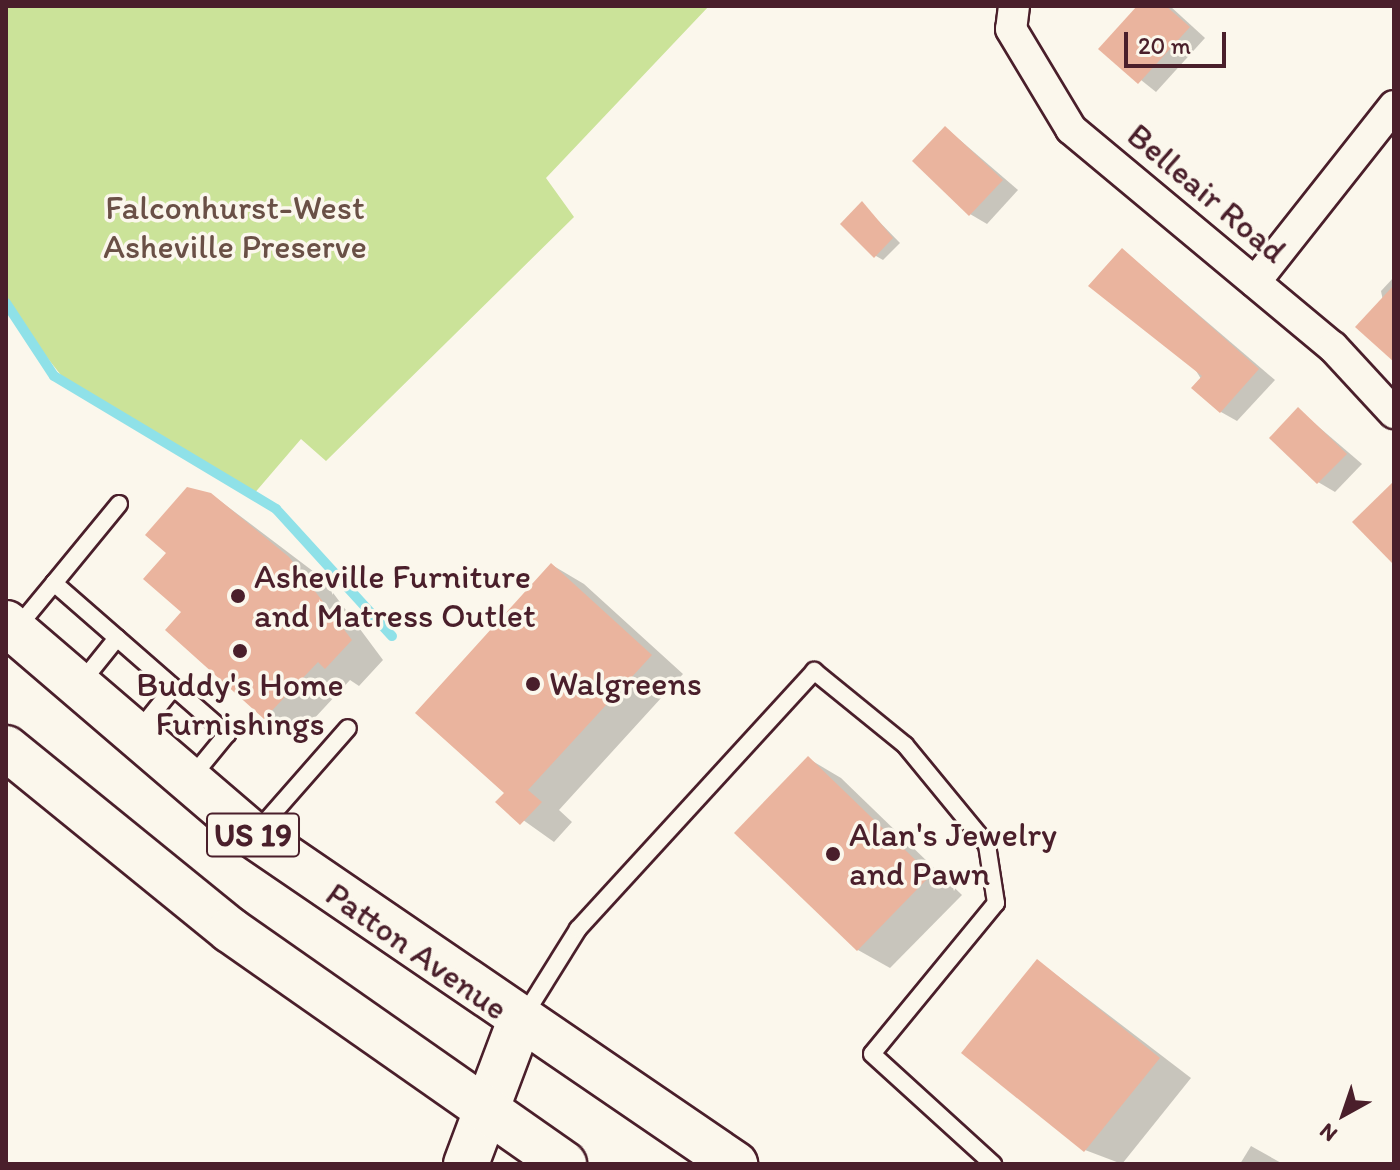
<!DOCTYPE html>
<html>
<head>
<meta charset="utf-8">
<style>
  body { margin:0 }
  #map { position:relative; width:1400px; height:1170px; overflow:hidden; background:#fbf7ec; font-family:Itim,sans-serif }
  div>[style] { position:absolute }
  .green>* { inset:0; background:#cbe399 }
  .shadow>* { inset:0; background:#0003 }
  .stream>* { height:10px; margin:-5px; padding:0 5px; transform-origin:5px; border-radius:5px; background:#8fe1e8 }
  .building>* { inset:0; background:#eab49e }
  .roads { filter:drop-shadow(2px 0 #4a1f2b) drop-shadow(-2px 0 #4a1f2b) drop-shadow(0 2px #4a1f2b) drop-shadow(0 -2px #4a1f2b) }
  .service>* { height:16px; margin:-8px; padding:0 8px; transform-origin:8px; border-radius:8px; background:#fbf7ec }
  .minor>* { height:30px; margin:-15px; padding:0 15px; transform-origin:15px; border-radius:15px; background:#fbf7ec }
  .secondary>* { height:44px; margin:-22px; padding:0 22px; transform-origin:22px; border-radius:22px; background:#fbf7ec }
  .primary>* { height:44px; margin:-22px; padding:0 22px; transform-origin:22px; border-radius:22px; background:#fbf7ec }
  .dots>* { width:22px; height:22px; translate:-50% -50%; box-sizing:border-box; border:4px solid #fbf7ec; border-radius:50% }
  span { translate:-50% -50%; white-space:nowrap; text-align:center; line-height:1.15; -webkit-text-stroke:7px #fbf7ec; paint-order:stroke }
  .shield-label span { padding:2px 6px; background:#fbf7ec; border:2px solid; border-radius:6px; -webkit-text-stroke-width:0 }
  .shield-label { font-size:32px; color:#4a1f2b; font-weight:700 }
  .street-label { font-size:34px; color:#4a1f2b }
  .park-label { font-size:34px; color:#6a5046 }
  .poi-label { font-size:34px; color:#4a1f2b }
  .left { translate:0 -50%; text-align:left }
  .frame { position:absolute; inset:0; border:8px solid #4a1f2b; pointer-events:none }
  .north { position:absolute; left:1304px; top:1074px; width:80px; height:80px; -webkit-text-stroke:6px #fbf7ec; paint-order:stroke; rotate:220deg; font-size:22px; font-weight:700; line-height:32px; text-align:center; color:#4a1f2b }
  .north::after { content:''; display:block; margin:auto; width:28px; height:36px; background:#4a1f2b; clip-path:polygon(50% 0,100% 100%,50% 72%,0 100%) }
  .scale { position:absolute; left:1124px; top:32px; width:102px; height:36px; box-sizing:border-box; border:4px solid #4a1f2b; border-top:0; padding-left:10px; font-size:24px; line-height:28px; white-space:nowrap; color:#4a1f2b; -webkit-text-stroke:6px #fbf7ec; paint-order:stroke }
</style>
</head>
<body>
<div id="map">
  <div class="green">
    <i style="clip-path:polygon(6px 6px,709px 6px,546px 178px,574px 217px,326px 461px,301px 439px,253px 495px,71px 388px,6px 305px)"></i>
  </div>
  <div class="shadow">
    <i style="clip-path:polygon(1140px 6px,1170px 6px,1205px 38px,1156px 92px,1101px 48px)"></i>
    <i style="clip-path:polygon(946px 128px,1018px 190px,987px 224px,970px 214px)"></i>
    <i style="clip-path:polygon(862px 204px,900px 243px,883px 260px,876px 256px)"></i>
    <i style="clip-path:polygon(1123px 250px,1275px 380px,1237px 421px,1221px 412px)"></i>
    <i style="clip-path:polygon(1394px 277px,1394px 357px,1381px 291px)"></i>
    <i style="clip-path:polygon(1299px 410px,1362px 464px,1335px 492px,1318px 482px)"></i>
    <i style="clip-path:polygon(211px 494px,322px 578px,383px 660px,359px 686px,350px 680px,298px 736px,266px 717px,168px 630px,184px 612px,169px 553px)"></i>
    <i style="clip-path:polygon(552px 565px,584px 584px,683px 674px,559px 810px,572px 822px,554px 842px,498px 802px,507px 793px)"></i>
    <i style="clip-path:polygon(809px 759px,841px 778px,962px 895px,890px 968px,858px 950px)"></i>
    <i style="clip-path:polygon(1038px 961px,1191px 1078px,1122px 1164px,1085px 1150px,964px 1052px)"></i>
    <i style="clip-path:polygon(1251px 1146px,1283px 1164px,1240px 1164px)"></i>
  </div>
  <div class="stream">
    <i style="left:6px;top:303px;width:87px;rotate:56.7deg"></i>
    <i style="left:54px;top:376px;width:259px;rotate:30.9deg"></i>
    <i style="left:276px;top:509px;width:172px;rotate:47.6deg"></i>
  </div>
  <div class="building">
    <i style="clip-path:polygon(1137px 6px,1166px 6px,1190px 27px,1138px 84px,1098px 49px)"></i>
    <i style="clip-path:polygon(945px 126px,1003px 180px,969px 216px,912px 161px)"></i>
    <i style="clip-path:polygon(862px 201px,893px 238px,874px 258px,840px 224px)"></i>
    <i style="clip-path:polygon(1122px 248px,1259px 369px,1220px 413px,1191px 388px,1202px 376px,1088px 286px)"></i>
    <i style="clip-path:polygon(1394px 285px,1394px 362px,1355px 327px)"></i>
    <i style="clip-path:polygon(1298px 407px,1347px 454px,1317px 484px,1269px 438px)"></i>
    <i style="clip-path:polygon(1394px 481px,1394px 565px,1352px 522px)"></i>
    <i style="clip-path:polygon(187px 487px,211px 493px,289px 557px,352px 640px,325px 669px,318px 662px,264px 719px,165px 630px,181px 612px,143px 579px,166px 553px,145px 535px)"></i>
    <i style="clip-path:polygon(551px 563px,652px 655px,528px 790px,542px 802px,520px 825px,495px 802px,504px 793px,415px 713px)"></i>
    <i style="clip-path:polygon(808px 756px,931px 875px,857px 951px,734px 833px)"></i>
    <i style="clip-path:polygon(1037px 959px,1160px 1058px,1084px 1152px,961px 1053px)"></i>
  </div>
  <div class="roads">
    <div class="service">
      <i style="left:119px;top:504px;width:102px;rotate:129.4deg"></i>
      <i style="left:54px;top:583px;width:230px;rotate:41.1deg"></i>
      <i style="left:227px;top:734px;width:58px;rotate:129.4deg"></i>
      <i style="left:16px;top:629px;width:60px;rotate:-50.4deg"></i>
      <i style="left:80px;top:684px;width:59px;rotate:-51.2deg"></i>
      <i style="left:137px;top:733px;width:58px;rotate:-51.3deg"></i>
      <i style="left:254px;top:835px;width:142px;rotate:-48.7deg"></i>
      <i style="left:522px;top:1019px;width:106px;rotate:-58.1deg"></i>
      <i style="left:578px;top:929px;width:350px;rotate:-47.5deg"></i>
      <i style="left:814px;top:671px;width:117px;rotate:39.1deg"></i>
      <i style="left:905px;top:745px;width:129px;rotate:50.6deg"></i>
      <i style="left:987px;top:845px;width:59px;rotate:81.2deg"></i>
      <i style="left:996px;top:903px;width:195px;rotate:129.4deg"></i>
      <i style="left:872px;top:1054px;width:164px;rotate:42.3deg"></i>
    </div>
    <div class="minor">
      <i style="left:1014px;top:6px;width:23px;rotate:97deg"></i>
      <i style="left:1011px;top:29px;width:117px;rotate:59deg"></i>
      <i style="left:1071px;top:129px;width:341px;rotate:39.8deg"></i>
      <i style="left:1333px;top:347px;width:90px;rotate:47.3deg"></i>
      <i style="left:1255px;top:282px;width:224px;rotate:-51.7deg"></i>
    </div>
    <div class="secondary">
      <i style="left:466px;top:1164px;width:151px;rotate:-69.4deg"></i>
    </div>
    <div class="primary">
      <i style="left:6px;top:623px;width:326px;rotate:40.6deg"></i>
      <i style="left:253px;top:835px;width:584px;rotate:34.32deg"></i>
      <i style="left:6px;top:748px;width:289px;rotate:39.1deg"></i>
      <i style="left:230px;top:930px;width:408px;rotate:35deg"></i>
    </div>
  </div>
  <div class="dots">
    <i style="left:238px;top:596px;background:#4a1f2b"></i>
    <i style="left:240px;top:651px;background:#4a1f2b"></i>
    <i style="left:533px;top:684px;background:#4a1f2b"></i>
    <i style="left:833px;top:854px;background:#4a1f2b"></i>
  </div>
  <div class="shield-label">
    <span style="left:253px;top:835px">US 19</span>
  </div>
  <div class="street-label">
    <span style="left:1207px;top:193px;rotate:40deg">Belleair Road</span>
    <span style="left:417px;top:951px;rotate:35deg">Patton Avenue</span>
  </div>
  <div class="park-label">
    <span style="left:235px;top:227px">Falconhurst-West<br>Asheville Preserve</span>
  </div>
  <div class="poi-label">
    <span class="left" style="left:254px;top:596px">Asheville Furniture<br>and Matress Outlet</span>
    <span style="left:240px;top:704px">Buddy's Home<br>Furnishings</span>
    <span class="left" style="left:549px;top:684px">Walgreens</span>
    <span class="left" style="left:849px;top:854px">Alan's Jewelry<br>and Pawn</span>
  </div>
  <div class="frame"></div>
  <div class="north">N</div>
  <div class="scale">20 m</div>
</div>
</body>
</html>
